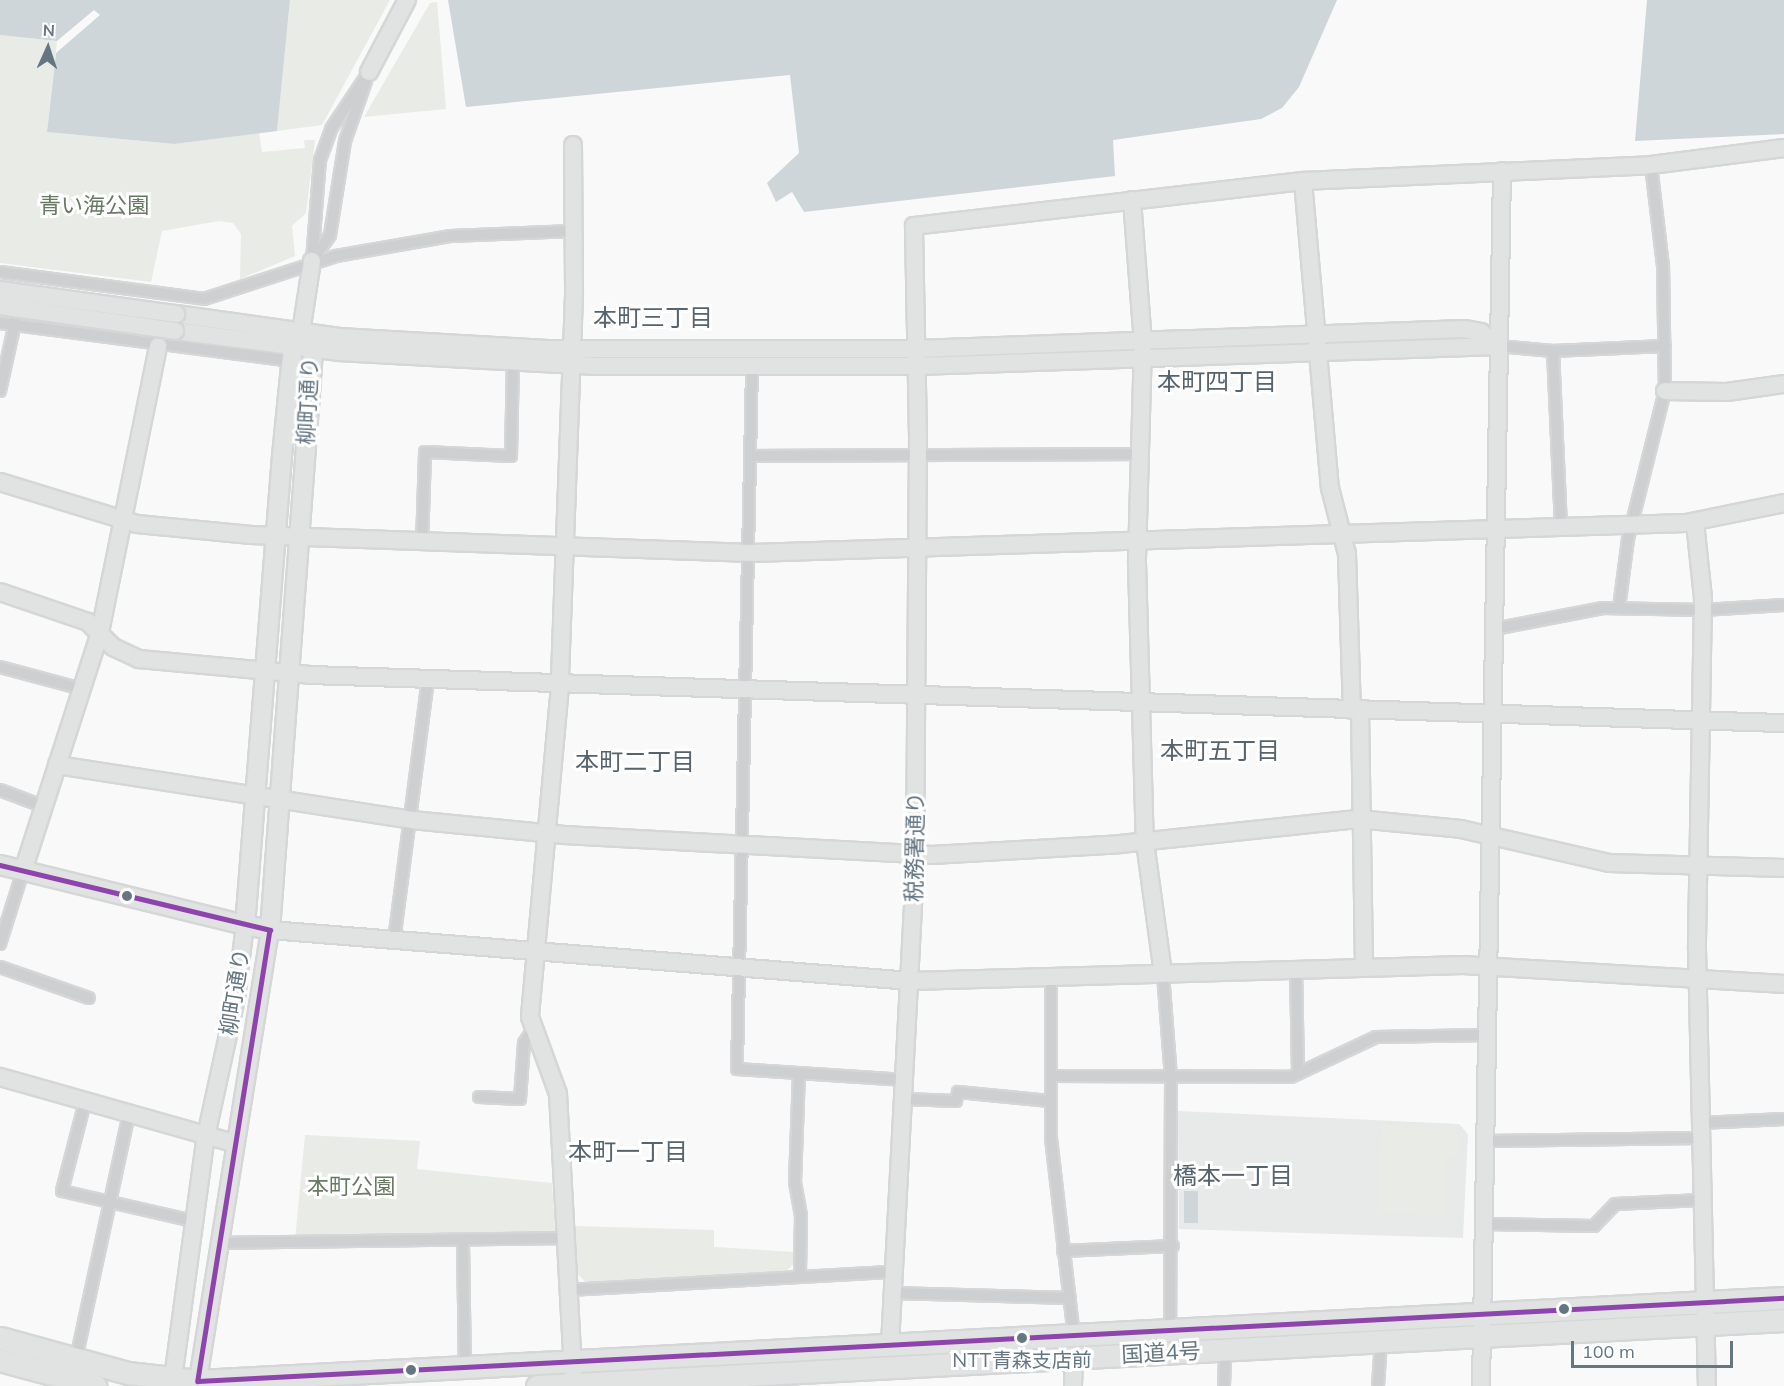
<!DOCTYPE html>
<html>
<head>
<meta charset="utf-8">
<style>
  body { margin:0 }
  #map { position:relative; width:1784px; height:1386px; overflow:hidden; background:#f9f9f9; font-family:Mulish,"Noto Sans JP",sans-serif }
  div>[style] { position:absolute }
  .built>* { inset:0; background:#e8e9e9 }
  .green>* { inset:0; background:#e8ebe6 }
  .water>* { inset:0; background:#ced6d9 }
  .roads { filter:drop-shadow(2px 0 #d5d6d7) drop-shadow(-2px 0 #d5d6d7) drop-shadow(0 2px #d5d6d7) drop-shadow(0 -2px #d5d6d7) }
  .street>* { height:10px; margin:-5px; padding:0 5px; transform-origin:5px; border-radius:5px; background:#cecfd0 }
  .secondary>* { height:16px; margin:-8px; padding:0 8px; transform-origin:8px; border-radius:8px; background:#e1e2e2 }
  .primary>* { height:18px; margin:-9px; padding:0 9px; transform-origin:9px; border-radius:9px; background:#e1e2e2 }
  .highway>* { height:21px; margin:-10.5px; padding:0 10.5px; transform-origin:10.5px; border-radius:10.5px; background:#e1e2e2 }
  .bridges { filter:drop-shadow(2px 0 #d5d6d7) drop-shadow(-2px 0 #d5d6d7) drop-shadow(0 2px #d5d6d7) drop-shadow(0 -2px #d5d6d7) }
  .secondary-bridge>* { height:16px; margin:-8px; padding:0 8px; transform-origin:8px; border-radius:8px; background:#e1e2e2 }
  .bus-1>* { height:4.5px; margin:-2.25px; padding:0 2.25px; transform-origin:2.25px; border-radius:2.25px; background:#8e44ad }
  .dots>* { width:16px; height:16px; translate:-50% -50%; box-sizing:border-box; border:3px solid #fff; border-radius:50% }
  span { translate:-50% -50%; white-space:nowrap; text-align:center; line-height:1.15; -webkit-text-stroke:6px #fff; paint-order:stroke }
  .bus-label { font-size:20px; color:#657683 }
  .park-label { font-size:22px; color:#687a64 }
  .street-label { font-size:22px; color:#657683 }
  .neighbourhood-label { font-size:24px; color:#57646e }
  .north { position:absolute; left:18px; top:18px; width:60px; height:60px; -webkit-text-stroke:4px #fff; paint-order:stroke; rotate:3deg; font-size:16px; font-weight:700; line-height:24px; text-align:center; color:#657683 }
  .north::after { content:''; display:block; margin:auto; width:21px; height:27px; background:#657683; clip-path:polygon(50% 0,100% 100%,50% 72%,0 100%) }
  .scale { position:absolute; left:1571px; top:1341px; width:162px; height:27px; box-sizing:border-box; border:3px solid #657683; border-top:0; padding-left:8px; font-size:18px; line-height:21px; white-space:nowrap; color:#657683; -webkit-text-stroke:4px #fff; paint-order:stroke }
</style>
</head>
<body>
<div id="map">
  <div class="built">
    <i style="clip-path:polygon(1178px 1111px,1459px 1124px,1468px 1134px,1463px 1238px,1179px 1229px)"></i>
  </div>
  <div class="green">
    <i style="clip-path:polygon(290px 0,390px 0,322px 125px,277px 131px)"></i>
    <i style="clip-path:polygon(437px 2px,446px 109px,364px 117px,430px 3px)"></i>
    <i style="clip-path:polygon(0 35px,57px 41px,47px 132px,174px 144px,259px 133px,262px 152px,305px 148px,304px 140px,315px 140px,306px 213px,292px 226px,295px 256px,240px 279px,241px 234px,233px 223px,219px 221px,162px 231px,151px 282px,0 263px)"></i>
    <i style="clip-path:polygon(1382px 1124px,1451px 1128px,1459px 1136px,1457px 1155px,1447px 1155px,1443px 1216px,1379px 1213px)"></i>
    <i style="clip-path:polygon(305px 1135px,420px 1141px,417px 1169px,552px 1183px,555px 1232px,295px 1240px)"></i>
    <i style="clip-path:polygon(574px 1226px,714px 1230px,714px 1247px,795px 1252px,795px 1263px,786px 1271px,586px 1283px,576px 1272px)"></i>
  </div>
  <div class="water">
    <i style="clip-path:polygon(0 0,290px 0,277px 131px,174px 144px,47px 132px,56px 53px,100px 15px,94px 10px,57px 41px,0 35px)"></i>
    <i style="clip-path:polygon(448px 0,1337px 0,1299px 87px,1282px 108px,1261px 119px,1113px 140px,1115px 176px,804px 212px,792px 192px,776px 202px,767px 183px,799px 153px,790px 75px,466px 107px)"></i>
    <i style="clip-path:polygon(1647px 0,1784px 0,1784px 134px,1635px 141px)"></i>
    <i style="clip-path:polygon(1184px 1191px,1198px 1191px,1198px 1223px,1184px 1223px)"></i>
  </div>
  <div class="roads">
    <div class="street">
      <i style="left:314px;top:258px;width:28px;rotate:-55deg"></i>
      <i style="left:330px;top:235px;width:95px;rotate:-80.9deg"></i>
      <i style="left:345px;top:141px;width:64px;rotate:-70.7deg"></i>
      <i style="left:312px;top:261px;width:101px;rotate:-85.5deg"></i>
      <i style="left:320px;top:160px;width:33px;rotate:-70deg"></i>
      <i style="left:331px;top:129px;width:69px;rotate:-56.3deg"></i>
      <i style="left:0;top:272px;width:206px;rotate:7.5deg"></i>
      <i style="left:204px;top:299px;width:139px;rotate:-18deg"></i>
      <i style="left:336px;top:256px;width:117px;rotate:-9.9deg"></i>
      <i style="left:451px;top:236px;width:122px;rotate:-2.3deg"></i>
      <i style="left:0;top:323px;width:293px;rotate:7.4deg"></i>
      <i style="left:1498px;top:346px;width:55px;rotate:5.2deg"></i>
      <i style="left:1553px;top:351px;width:112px;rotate:-2.6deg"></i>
      <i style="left:1553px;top:351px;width:173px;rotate:87.4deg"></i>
      <i style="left:752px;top:368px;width:701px;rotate:91.23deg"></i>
      <i style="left:737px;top:1069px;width:169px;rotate:3.7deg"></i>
      <i style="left:0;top:391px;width:75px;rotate:-77.6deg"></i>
      <i style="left:752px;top:456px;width:390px;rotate:-0.3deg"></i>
      <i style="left:422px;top:544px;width:92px;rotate:-88.1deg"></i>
      <i style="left:425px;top:452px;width:86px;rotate:2.7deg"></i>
      <i style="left:511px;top:456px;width:92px;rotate:-88.8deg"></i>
      <i style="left:1619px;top:608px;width:70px;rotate:-82.6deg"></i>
      <i style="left:1628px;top:539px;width:153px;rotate:-76deg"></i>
      <i style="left:1665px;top:391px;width:125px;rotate:-90.9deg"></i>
      <i style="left:1663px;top:266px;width:102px;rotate:-96.8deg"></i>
      <i style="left:1494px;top:629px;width:111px;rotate:-10.9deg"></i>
      <i style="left:1603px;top:608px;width:100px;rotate:1.1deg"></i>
      <i style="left:1703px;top:610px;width:81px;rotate:-3.5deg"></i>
      <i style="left:0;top:667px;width:85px;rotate:15deg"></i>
      <i style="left:0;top:790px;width:48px;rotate:20.7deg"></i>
      <i style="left:394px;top:941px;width:264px;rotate:-82.6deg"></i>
      <i style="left:0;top:944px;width:77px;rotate:-72.5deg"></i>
      <i style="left:0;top:967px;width:94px;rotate:19.2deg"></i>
      <i style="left:1296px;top:968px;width:101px;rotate:88.9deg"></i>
      <i style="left:1163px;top:974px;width:103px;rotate:85.6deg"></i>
      <i style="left:1171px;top:1077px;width:254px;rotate:90.2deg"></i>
      <i style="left:1051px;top:980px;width:158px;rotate:90deg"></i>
      <i style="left:1051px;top:1138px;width:201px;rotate:83.4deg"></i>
      <i style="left:799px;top:1073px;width:109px;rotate:92.1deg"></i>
      <i style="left:795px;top:1182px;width:34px;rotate:80deg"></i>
      <i style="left:801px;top:1215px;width:59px;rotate:91deg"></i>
      <i style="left:1051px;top:1076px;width:240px;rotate:0.2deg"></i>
      <i style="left:1291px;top:1077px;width:94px;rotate:-25.2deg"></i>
      <i style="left:1376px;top:1037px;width:113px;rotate:-1deg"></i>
      <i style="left:479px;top:1097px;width:41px;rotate:2.8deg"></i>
      <i style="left:520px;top:1099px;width:56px;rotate:-85.9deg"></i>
      <i style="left:524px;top:1043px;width:14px;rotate:-56deg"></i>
      <i style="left:905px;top:1099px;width:51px;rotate:2.2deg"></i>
      <i style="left:956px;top:1101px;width:9px;rotate:-77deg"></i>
      <i style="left:958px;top:1092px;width:92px;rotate:5.6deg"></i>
      <i style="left:85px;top:1102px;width:92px;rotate:104.5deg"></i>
      <i style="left:62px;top:1191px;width:134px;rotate:12.9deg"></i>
      <i style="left:1700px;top:1123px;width:84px;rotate:-2.7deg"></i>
      <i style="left:1487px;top:1141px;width:213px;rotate:-0.8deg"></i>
      <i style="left:1485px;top:1224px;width:109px;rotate:1.1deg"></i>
      <i style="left:1594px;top:1226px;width:30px;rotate:-46deg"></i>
      <i style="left:1615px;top:1204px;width:87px;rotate:-2.6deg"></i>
      <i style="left:218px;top:1243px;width:348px;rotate:-0.8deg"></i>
      <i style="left:463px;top:1243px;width:125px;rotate:89.1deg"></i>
      <i style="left:1063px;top:1251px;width:110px;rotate:-2.6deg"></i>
      <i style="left:569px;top:1290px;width:325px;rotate:-3.2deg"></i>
      <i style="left:893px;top:1293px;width:177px;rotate:1.6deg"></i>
      <i style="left:76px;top:1359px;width:251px;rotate:-77.8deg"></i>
      <i style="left:1224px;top:1386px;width:37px;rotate:-88deg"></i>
      <i style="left:1378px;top:1386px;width:45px;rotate:-86.2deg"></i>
    </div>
    <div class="secondary">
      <i style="left:369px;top:72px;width:81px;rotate:-62.2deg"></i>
      <i style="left:573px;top:145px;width:150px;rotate:89.6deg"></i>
      <i style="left:574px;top:295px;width:391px;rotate:92.1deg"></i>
      <i style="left:560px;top:686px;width:332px;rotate:95.2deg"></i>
      <i style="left:530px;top:1017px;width:82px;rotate:70deg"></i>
      <i style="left:558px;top:1094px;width:292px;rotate:86.9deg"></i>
      <i style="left:1303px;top:181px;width:308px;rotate:85deg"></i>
      <i style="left:1330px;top:488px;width:68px;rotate:75.6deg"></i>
      <i style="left:1347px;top:554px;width:156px;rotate:88.2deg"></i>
      <i style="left:1132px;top:200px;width:144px;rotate:85.6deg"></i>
      <i style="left:1143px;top:344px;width:219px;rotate:91.6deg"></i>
      <i style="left:1137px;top:563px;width:279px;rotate:88.4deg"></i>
      <i style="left:1145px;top:842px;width:133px;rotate:82.2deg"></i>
      <i style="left:176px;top:314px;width:165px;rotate:8deg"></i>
      <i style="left:339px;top:337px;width:209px;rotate:3.3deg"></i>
      <i style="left:548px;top:349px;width:369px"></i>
      <i style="left:917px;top:349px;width:547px;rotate:-2.09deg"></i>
      <i style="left:1464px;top:329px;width:17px;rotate:10deg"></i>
      <i style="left:1481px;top:332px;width:22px;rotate:39deg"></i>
      <i style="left:175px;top:331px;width:164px;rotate:7.3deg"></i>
      <i style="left:338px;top:352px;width:259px;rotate:3.1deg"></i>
      <i style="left:597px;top:366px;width:321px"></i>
      <i style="left:918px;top:366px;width:580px;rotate:-1.97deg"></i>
      <i style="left:301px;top:332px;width:72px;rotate:-81.2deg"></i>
      <i style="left:1665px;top:391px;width:62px;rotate:0.9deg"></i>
      <i style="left:1727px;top:392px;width:58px;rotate:-8deg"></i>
      <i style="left:0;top:482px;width:143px;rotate:17deg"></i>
      <i style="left:137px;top:524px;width:115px;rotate:5.5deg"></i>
      <i style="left:251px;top:535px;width:501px;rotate:2.06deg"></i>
      <i style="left:752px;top:553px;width:934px;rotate:-1.84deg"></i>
      <i style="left:1686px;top:523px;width:100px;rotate:-11.5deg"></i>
      <i style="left:1695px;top:522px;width:76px;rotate:84deg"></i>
      <i style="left:1703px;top:598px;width:351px;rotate:91deg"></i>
      <i style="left:1697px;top:949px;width:437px;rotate:88.7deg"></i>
      <i style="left:0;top:592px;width:93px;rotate:18.8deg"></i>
      <i style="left:88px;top:622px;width:35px;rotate:45deg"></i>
      <i style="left:113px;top:647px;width:29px;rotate:25deg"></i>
      <i style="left:139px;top:659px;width:172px;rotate:5.3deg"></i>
      <i style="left:310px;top:675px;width:1475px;rotate:1.87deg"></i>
      <i style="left:1360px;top:710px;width:256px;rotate:89.1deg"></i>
      <i style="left:57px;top:765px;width:359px;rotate:8.8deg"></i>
      <i style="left:412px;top:820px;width:153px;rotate:5.6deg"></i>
      <i style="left:564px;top:835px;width:369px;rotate:3.1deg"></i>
      <i style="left:932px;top:855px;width:188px;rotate:-3.3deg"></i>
      <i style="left:1120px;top:844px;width:239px;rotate:-6deg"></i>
      <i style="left:1358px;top:819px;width:103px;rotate:5.5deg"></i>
      <i style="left:1461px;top:829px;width:152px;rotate:12.9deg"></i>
      <i style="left:1609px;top:863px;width:175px;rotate:1.6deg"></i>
      <i style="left:23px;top:871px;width:251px;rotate:-72.1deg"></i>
      <i style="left:100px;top:632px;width:292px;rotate:-78.5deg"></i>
      <i style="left:0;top:1077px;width:242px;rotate:15.8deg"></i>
      <i style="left:890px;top:1345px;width:477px;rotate:-87deg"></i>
      <i style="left:915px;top:869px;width:432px;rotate:-89.6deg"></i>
      <i style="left:918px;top:437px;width:211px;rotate:-91.1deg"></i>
      <i style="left:914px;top:226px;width:392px;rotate:-6.6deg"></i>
      <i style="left:1303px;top:181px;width:348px;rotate:-2.6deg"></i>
      <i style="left:1651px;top:165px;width:134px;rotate:-7.3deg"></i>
      <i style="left:172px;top:1386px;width:252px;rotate:-82.3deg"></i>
      <i style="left:206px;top:1136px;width:141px;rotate:-77.7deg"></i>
      <i style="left:236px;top:998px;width:74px;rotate:-83deg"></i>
      <i style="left:197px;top:1386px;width:462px;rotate:-80.9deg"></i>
      <i style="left:270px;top:930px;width:643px;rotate:4.55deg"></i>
      <i style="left:911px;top:981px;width:552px;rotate:-1.66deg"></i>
      <i style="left:1463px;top:965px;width:322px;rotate:3.4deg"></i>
      <i style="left:1073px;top:1386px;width:29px;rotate:-88deg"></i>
      <i style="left:1481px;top:1386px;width:1215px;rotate:-89.01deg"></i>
    </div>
    <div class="primary">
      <i style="left:0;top:865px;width:252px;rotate:13.8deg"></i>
      <i style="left:245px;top:925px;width:25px;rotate:11deg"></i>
      <i style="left:270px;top:930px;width:553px;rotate:-85.74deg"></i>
      <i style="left:311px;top:379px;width:30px;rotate:-86deg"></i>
      <i style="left:313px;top:349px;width:21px;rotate:-125deg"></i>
      <i style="left:301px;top:332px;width:16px;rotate:120deg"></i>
      <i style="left:293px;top:346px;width:111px;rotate:95.7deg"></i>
      <i style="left:282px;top:456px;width:470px;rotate:94.5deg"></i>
    </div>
    <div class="highway">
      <i style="left:0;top:1338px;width:133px;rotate:15.3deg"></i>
      <i style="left:128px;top:1373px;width:70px;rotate:6.5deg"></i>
      <i style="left:198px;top:1381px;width:1588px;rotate:-3deg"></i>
      <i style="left:0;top:1360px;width:99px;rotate:15.2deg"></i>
      <i style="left:537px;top:1386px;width:1249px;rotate:-3.03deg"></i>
    </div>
  </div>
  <div class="bridges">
    <div class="secondary-bridge">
      <i style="left:0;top:290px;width:178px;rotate:7.8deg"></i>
      <i style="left:0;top:306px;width:177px;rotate:8.1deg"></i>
    </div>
  </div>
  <div class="bus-1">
    <i style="left:0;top:865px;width:278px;rotate:13.5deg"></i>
    <i style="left:270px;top:930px;width:457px;rotate:99.1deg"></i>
    <i style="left:198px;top:1381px;width:1588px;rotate:-3deg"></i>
  </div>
  <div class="dots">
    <i style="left:127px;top:896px;background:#657683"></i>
    <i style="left:1564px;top:1309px;background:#657683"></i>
    <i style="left:1022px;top:1338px;background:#657683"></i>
    <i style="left:411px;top:1370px;background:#657683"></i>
  </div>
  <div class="bus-label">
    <span style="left:1022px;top:1359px">NTT青森支店前</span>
  </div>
  <div class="park-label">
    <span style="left:94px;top:206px">青い海公園</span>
    <span style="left:351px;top:1187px">本町公園</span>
  </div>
  <div class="street-label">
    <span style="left:308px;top:401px;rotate:-87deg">柳町通り</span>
    <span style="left:915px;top:847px;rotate:-89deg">税務署通り</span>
    <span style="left:235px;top:992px;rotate:-81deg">柳町通り</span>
    <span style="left:1161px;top:1353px;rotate:-3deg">国道4号</span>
  </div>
  <div class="neighbourhood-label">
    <span style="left:653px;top:318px">本町三丁目</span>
    <span style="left:1217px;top:382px">本町四丁目</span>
    <span style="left:1220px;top:751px">本町五丁目</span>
    <span style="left:635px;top:762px">本町二丁目</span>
    <span style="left:628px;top:1152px">本町一丁目</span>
    <span style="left:1233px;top:1176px">橋本一丁目</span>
  </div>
  <div class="north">N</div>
  <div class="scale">100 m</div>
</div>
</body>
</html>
